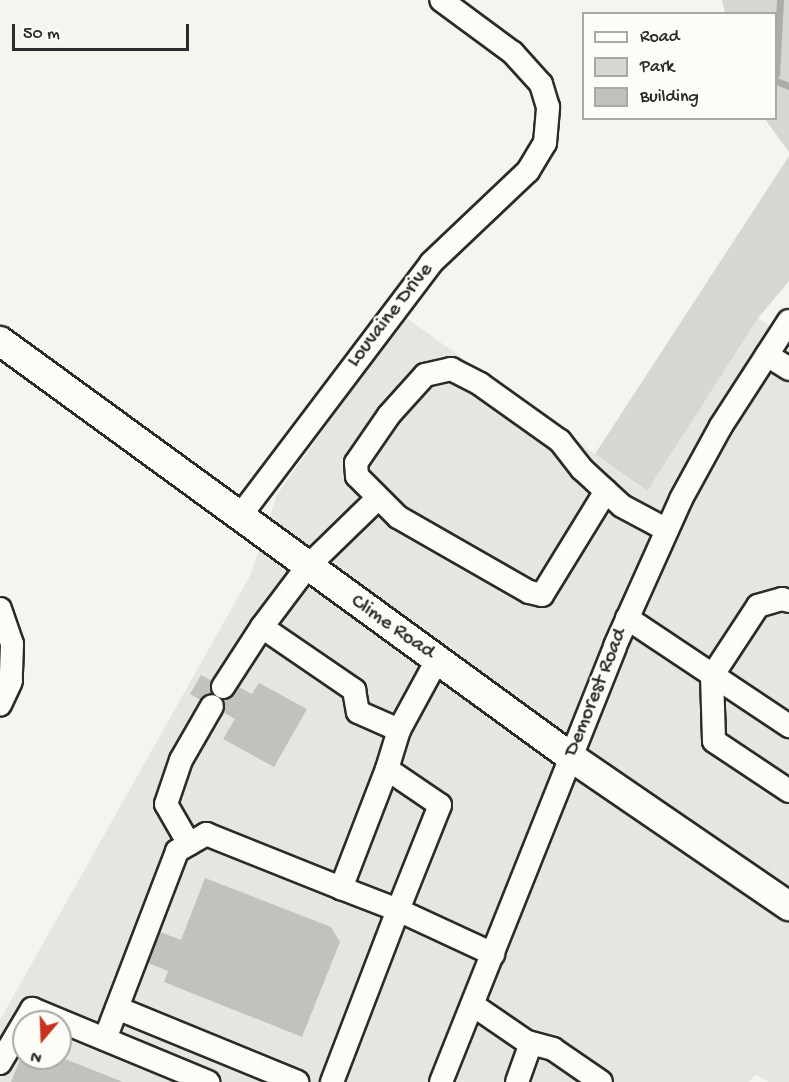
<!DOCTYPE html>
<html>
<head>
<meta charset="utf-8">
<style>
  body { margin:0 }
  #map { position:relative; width:789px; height:1082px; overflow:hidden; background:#f5f4ef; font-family:"Gochi Hand",sans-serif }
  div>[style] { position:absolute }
  .built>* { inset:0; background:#e6e5e0 }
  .green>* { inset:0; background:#d7d6d2 }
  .stream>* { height:7px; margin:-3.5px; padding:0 3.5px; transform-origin:3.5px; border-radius:3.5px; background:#adaca9 }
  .building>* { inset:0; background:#c2c1be }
  .roads { filter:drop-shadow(2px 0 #2b2b2b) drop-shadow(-2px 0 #2b2b2b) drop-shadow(0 2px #2b2b2b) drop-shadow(0 -2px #2b2b2b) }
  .minor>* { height:22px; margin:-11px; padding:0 11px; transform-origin:11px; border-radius:11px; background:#fdfcf7 }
  .major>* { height:28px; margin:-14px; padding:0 14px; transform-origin:14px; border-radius:14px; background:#fdfcf7 }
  span { translate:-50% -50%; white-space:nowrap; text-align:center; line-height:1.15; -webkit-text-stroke:4.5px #fdfcf7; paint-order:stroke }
  .street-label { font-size:21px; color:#2b2b2b }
  .legend { position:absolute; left:582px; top:12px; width:195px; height:108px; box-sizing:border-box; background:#fdfcf7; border:2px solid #a9a8a5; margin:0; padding:8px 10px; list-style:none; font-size:18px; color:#2b2b2b }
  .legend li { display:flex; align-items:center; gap:12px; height:30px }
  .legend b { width:30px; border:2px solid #a9a8a5 }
  .north { position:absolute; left:12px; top:1010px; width:60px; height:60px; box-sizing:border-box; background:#fdfcf7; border:2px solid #a9a8a5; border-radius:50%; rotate:199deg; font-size:16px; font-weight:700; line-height:24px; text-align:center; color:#2b2b2b }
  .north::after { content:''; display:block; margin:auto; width:21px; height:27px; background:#c8321e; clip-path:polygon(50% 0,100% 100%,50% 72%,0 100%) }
  .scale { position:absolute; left:12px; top:24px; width:177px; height:27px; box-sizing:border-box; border:3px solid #2b2b2b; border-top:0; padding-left:8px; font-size:18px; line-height:21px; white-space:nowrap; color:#2b2b2b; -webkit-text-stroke:4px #fdfcf7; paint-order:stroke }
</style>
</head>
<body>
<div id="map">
  <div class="built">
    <i style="clip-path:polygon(evenodd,404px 316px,646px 491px,758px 318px,789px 340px,789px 1082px,769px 1082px,756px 1075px,748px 1082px,0 1082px,0 1020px,251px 574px,277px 495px,404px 316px,24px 1022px,60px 1022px,60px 1058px,24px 1058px,24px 1022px)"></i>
  </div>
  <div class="green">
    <i style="clip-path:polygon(722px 0,789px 0,789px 152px,765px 119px,776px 118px,776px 14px,725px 13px)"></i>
    <i style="clip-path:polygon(789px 156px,789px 281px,758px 318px,647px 491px,595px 454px)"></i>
  </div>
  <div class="stream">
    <i style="left:776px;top:74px;width:74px;rotate:-86.9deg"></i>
    <i style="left:776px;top:81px;width:14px;rotate:21deg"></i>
  </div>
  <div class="building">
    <i style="clip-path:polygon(201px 675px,233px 692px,237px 686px,252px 694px,259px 683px,307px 709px,274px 767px,223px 739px,235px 719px,190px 694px)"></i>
    <i style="clip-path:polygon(205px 878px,331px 927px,340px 942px,302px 1037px,164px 982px,168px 971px,148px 963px,160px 932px,181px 940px)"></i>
    <i style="clip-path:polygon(24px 1050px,24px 1058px,60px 1057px,123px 1082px,11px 1082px)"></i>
  </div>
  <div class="roads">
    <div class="minor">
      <i style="left:767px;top:355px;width:26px;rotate:32deg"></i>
      <i style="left:606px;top:491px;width:122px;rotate:121.6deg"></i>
      <i style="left:542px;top:595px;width:13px;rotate:-167deg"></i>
      <i style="left:529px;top:592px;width:151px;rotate:-150.2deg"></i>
      <i style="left:398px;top:517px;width:58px;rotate:-135deg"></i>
      <i style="left:357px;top:476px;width:13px;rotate:-94deg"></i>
      <i style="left:356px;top:463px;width:58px;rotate:-55.5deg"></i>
      <i style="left:389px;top:415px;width:54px;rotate:-48deg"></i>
      <i style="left:425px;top:375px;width:27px;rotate:-13deg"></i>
      <i style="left:451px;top:369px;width:33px;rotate:27deg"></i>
      <i style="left:480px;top:384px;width:98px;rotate:35.5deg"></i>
      <i style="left:560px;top:441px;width:36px;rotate:52deg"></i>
      <i style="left:582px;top:469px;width:54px;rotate:42.8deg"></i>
      <i style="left:622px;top:506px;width:51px;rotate:28.1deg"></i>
      <i style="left:377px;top:499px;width:98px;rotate:135.8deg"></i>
      <i style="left:307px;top:567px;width:75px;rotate:126.9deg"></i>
      <i style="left:262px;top:627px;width:112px;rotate:34.4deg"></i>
      <i style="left:354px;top:690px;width:22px;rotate:80deg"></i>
      <i style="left:358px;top:712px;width:45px;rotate:23.7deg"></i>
      <i style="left:240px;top:516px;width:317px;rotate:-52.9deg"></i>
      <i style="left:431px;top:263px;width:134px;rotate:-43.5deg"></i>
      <i style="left:528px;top:171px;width:33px;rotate:-59deg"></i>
      <i style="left:545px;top:143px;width:36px;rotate:-85deg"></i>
      <i style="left:548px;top:107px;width:24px;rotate:-107deg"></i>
      <i style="left:541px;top:84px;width:42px;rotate:-132.1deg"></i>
      <i style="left:513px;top:53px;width:89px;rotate:-143.6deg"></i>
      <i style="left:789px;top:601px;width:7px;rotate:-164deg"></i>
      <i style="left:782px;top:599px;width:25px;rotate:164deg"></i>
      <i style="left:758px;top:606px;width:84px;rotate:123.3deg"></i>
      <i style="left:712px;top:676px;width:65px;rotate:88.2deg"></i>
      <i style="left:714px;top:741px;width:90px;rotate:33.7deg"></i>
      <i style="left:0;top:609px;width:37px;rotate:71deg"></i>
      <i style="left:12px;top:644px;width:37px;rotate:92deg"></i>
      <i style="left:11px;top:681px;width:26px;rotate:115deg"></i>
      <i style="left:627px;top:618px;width:195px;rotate:33.7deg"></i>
      <i style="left:223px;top:687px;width:72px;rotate:-57deg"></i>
      <i style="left:387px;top:769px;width:41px;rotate:-72.9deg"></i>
      <i style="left:399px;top:730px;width:80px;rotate:-61.5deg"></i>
      <i style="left:189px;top:844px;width:46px;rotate:-119.9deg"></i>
      <i style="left:166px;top:804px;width:46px;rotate:-71.2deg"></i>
      <i style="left:181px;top:760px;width:62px;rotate:-60.1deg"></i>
      <i style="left:473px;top:1005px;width:65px;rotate:34.4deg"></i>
      <i style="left:527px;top:1042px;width:27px;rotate:15deg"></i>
      <i style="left:553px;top:1049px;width:58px;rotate:34.5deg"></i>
      <i style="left:117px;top:1008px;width:195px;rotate:22.3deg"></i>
      <i style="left:105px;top:1039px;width:201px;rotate:-69deg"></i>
      <i style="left:177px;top:851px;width:34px;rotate:-30deg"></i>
      <i style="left:206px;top:834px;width:145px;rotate:21.8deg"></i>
      <i style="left:341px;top:888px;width:61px;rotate:21.1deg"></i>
      <i style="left:398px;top:910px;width:113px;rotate:-68.2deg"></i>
      <i style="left:440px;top:805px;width:64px;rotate:-145.8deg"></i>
      <i style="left:387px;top:769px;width:128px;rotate:111.1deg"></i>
      <i style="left:0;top:1063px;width:63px;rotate:-59.3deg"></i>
      <i style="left:32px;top:1009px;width:191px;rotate:22.5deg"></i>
      <i style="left:332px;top:1082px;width:184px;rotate:-69deg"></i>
      <i style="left:398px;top:910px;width:105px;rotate:24.9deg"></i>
      <i style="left:441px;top:1082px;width:469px;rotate:-68.2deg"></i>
      <i style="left:615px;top:646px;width:161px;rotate:-65.8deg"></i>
      <i style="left:681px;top:499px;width:83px;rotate:-61.3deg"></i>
      <i style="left:721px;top:426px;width:125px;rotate:-57.1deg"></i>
      <i style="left:517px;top:1082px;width:41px;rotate:-70.3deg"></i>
    </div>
    <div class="major">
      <i style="left:0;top:341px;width:706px;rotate:36.08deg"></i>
      <i style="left:571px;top:757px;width:264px;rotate:34.4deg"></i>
    </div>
  </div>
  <div class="street-label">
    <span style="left:391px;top:316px;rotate:-52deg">Louvaine Drive</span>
    <span style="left:392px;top:628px;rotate:35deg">Clime Road</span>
    <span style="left:597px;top:693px;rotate:-68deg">Demorest Road</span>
  </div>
  <ul class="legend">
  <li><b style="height:8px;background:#fdfcf7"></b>Road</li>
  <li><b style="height:16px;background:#d7d6d2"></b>Park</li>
  <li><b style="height:16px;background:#c2c1be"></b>Building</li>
  </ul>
  <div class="north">N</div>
  <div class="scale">50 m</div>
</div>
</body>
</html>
